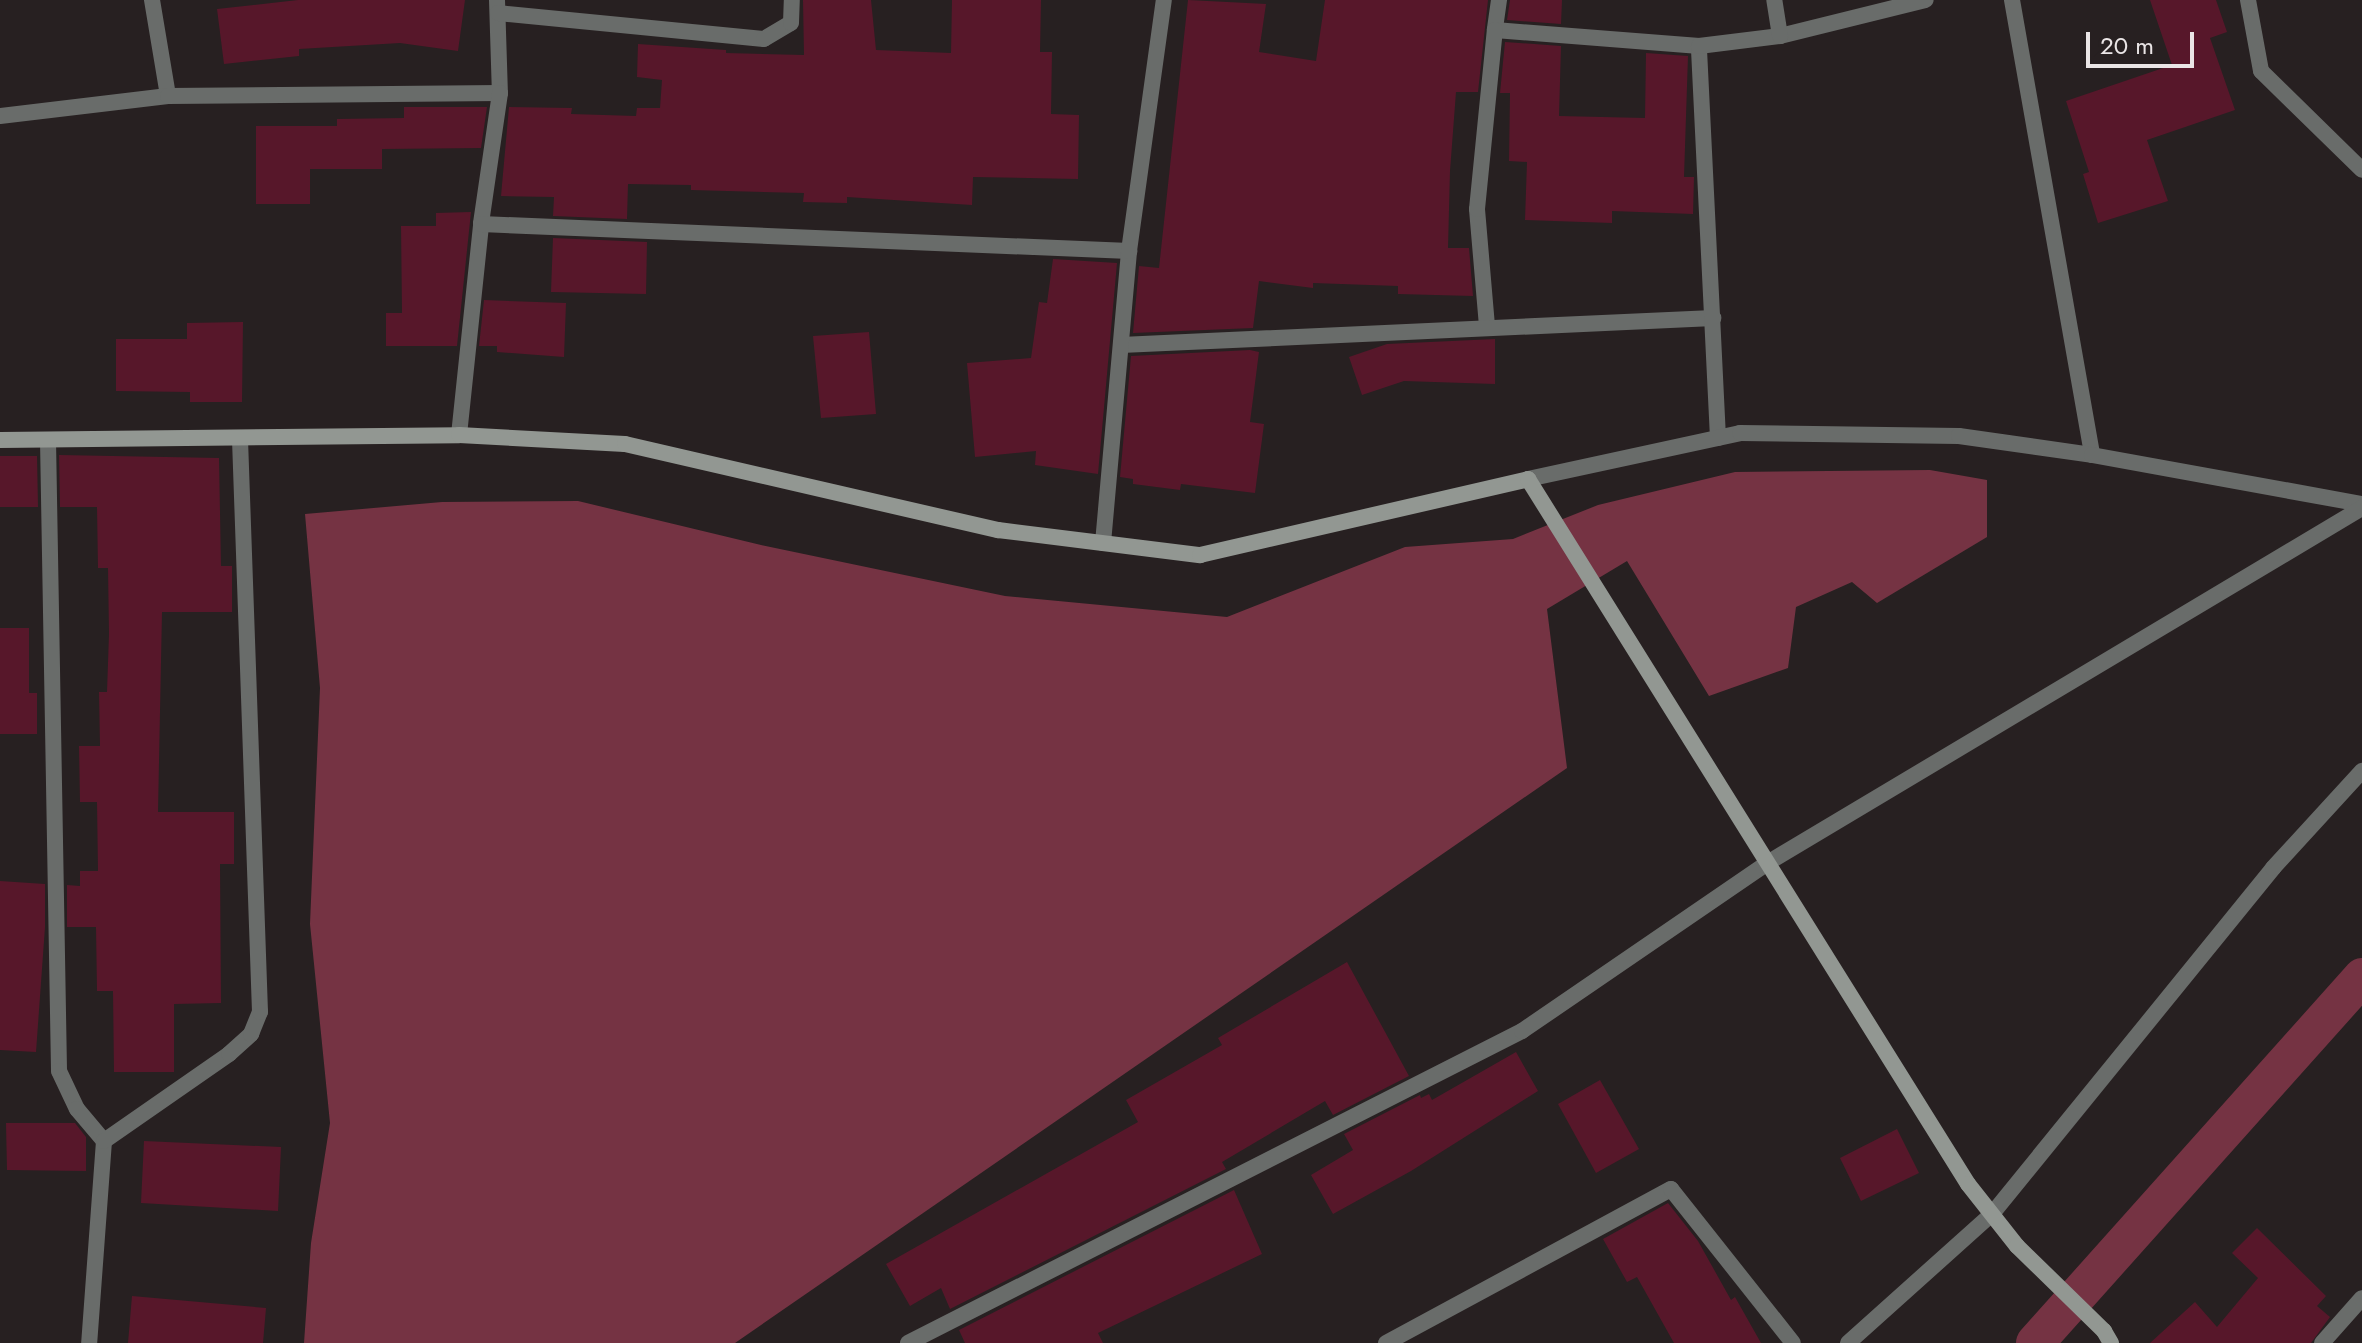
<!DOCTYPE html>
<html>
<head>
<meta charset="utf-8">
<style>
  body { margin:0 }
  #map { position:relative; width:2362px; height:1343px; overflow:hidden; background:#272021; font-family:Jost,sans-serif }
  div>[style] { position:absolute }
  .water>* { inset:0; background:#753343 }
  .canal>* { height:38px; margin:-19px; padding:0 19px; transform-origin:19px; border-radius:19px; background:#753343 }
  .building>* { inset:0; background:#57172a }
  .street>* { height:16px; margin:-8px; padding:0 8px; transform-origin:8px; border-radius:8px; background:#696c6a }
  .secondary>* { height:16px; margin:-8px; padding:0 8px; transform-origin:8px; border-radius:8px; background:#929792 }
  span { translate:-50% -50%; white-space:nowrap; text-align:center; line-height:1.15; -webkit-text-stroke:7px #272021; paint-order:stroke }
  .scale { position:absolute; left:2086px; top:32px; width:108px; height:36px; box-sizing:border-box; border:4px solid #eae5e6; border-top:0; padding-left:10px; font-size:24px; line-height:28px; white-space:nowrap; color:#eae5e6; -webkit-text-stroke:6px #272021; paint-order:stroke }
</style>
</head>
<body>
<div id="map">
  <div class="water">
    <i style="clip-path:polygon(1930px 470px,1987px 480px,1987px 537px,1877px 603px,1852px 582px,1796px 607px,1788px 668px,1709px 696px,1627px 561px,1547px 609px,1567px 768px,735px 1343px,304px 1343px,311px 1243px,330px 1123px,310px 924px,320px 688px,305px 514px,442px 502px,578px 501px,761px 545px,1005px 596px,1227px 617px,1405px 547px,1513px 539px,1598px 505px,1735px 472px)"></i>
  </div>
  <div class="canal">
    <i style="left:2035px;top:1343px;width:491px;rotate:-48.2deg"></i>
  </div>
  <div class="building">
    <i style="clip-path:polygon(298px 0,465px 0,458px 51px,400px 43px,299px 49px,299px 56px,224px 64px,217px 9px)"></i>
    <i style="clip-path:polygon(803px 0,871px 0,876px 50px,951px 53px,952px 0,1041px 0,1040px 52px,1052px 52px,1051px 114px,1079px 115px,1078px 179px,973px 177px,972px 205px,847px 197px,847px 203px,803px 202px,804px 193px,691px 190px,691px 185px,628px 184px,627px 219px,553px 216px,554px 197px,501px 196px,509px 107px,572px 108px,571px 114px,636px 116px,637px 108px,660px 108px,662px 80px,637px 77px,638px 44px,726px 50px,726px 53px,804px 55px)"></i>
    <i style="clip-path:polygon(1188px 0,1266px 4px,1259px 52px,1316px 61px,1325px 0,1488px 0,1478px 92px,1456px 92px,1450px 171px,1448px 248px,1469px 248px,1473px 296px,1398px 294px,1398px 286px,1313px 283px,1313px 288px,1259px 281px,1253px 328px,1133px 333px,1139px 266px,1159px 268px)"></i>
    <i style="clip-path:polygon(1510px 0,1562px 0,1561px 24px,1507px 20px)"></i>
    <i style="clip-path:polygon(2150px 0,2216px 0,2227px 32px,2210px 38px,2235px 110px,2147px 140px,2168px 201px,2098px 223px,2083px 174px,2089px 172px,2066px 101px,2172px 65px)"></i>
    <i style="clip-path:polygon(1505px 42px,1561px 46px,1559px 116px,1645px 118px,1646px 53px,1688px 56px,1684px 177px,1694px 177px,1693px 214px,1612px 211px,1612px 223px,1525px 220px,1527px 162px,1509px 161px,1510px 93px,1500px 93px)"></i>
    <i style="clip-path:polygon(404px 107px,487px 107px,481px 148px,382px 149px,382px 169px,310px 169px,310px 204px,256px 204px,256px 126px,337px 126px,337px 119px,404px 118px)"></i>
    <i style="clip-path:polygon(471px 212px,457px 346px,386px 346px,386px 313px,402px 313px,401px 226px,436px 226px,436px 213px)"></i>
    <i style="clip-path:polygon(553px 238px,647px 242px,646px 294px,551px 292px)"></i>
    <i style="clip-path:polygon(1053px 259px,1117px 263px,1098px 474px,1035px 465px,1036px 451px,975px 457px,967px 363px,1031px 358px,1039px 302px,1047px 303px)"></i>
    <i style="clip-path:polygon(484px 300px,566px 303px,564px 357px,497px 352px,497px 346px,479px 346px)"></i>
    <i style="clip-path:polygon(243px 322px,242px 402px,190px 402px,190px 392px,116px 391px,116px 339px,187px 339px,187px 323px)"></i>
    <i style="clip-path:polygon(869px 332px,876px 414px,821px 418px,813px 336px)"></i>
    <i style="clip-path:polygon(1495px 339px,1495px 384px,1404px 381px,1362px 395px,1349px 357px,1387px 344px)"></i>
    <i style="clip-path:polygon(1250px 350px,1259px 352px,1250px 422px,1264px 424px,1255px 493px,1181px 484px,1180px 490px,1133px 484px,1133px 479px,1120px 477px,1131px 356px)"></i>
    <i style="clip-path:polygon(59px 455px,219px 458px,221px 566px,232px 566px,232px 612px,162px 612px,158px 812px,234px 812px,234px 864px,220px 864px,221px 1003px,174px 1004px,174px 1072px,114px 1072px,113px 991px,97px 991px,96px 927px,67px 927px,67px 885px,80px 886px,80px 871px,98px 871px,97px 802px,80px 802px,79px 746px,100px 746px,99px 692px,107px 692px,109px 634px,108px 568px,98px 568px,97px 507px,60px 507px)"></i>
    <i style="clip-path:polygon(0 456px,37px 456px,38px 507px,0 507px)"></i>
    <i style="clip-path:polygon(0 628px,29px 628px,29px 693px,37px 693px,37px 734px,0 734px)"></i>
    <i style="clip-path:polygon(0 881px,45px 884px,45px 927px,36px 1052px,0 1050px)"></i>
    <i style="clip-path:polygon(1347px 962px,1409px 1076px,1333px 1115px,1325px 1101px,1222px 1162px,1226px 1169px,950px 1309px,941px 1288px,910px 1306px,886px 1264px,1138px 1122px,1126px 1100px,1222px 1045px,1218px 1038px)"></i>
    <i style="clip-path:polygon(1516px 1052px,1538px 1091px,1411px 1171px,1333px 1214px,1311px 1175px,1353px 1150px,1344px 1134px,1420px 1095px,1421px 1098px,1429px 1094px,1432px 1100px)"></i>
    <i style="clip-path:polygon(1600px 1080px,1639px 1149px,1596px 1173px,1558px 1104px)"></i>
    <i style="clip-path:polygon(6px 1123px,75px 1123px,86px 1137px,86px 1171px,7px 1170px)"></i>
    <i style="clip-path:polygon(1897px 1129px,1919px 1173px,1861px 1201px,1840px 1158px)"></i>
    <i style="clip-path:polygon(144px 1141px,281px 1147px,278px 1211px,141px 1203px)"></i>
    <i style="clip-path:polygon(1234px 1190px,1262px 1254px,1098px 1333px,1103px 1343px,965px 1343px,959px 1330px)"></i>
    <i style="clip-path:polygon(1668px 1203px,1698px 1241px,1731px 1300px,1735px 1297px,1761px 1343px,1674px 1343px,1637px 1277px,1627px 1282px,1603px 1239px)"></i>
    <i style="clip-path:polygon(2257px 1228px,2326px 1296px,2317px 1306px,2330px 1317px,2311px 1343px,2150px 1343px,2195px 1302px,2217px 1327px,2258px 1278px,2232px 1253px)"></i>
    <i style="clip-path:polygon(132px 1296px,266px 1308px,263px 1343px,128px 1343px)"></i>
  </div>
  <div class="street">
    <i style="left:152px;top:0;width:97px;rotate:80.5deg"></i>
    <i style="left:497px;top:0;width:93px;rotate:88.2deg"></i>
    <i style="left:1499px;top:0;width:30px;rotate:98deg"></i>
    <i style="left:1495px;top:30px;width:205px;rotate:4.5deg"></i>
    <i style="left:2012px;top:0;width:462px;rotate:80deg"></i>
    <i style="left:2248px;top:0;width:72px;rotate:79.6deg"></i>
    <i style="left:2261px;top:71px;width:141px;rotate:44.4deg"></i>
    <i style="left:498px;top:13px;width:267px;rotate:5.6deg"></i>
    <i style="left:764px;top:39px;width:31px;rotate:-31deg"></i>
    <i style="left:791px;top:23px;width:23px;rotate:-88deg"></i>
    <i style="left:1780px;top:36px;width:150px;rotate:-13.9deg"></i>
    <i style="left:0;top:116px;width:169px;rotate:-6.8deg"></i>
    <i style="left:168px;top:96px;width:332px;rotate:-0.5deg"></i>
    <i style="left:500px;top:93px;width:132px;rotate:98.3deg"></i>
    <i style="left:1487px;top:326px;width:117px;rotate:-94.9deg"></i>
    <i style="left:1477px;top:209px;width:180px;rotate:-84.3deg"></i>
    <i style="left:1121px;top:345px;width:593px;rotate:-2.61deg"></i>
    <i style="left:459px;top:435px;width:212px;rotate:-84deg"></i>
    <i style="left:481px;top:224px;width:649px;rotate:2.39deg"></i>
    <i style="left:1718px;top:438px;width:392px;rotate:-92.8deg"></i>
    <i style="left:1699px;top:46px;width:82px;rotate:-7deg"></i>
    <i style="left:1780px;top:36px;width:36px;rotate:-99deg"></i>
    <i style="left:48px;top:440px;width:631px;rotate:89deg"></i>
    <i style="left:59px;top:1071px;width:42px;rotate:64.7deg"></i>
    <i style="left:77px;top:1109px;width:42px;rotate:49.8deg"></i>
    <i style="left:104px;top:1141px;width:203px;rotate:94.2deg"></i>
    <i style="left:1528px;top:479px;width:217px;rotate:-12.2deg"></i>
    <i style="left:1740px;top:433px;width:219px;rotate:0.8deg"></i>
    <i style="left:1959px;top:436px;width:134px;rotate:8.1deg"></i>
    <i style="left:2092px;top:455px;width:274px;rotate:10.3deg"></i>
    <i style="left:1103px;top:543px;width:293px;rotate:-84.9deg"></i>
    <i style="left:1129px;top:251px;width:253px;rotate:-82.1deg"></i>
    <i style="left:104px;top:1141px;width:152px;rotate:-34.8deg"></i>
    <i style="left:229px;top:1054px;width:30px;rotate:-42deg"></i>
    <i style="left:251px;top:1034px;width:24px;rotate:-68deg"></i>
    <i style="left:260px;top:1012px;width:574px;rotate:-92deg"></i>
    <i style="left:908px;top:1343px;width:689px;rotate:-26.94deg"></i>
    <i style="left:1522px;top:1031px;width:299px;rotate:-34.4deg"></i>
    <i style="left:1769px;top:862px;width:691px;rotate:-30.84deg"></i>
    <i style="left:1386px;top:1343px;width:324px;rotate:-28.4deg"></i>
    <i style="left:1671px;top:1189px;width:196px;rotate:51.6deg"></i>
    <i style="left:1848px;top:1343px;width:193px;rotate:-41.9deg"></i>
    <i style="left:1992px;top:1214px;width:446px;rotate:-50.9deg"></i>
    <i style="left:2273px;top:868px;width:132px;rotate:-47.5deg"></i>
    <i style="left:2322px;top:1343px;width:60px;rotate:-48.4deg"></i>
  </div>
  <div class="secondary">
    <i style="left:0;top:440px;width:459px;rotate:-0.6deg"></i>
    <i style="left:459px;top:435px;width:166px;rotate:3.1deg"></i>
    <i style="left:625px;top:444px;width:383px;rotate:13deg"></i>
    <i style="left:998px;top:530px;width:204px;rotate:7.1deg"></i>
    <i style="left:1200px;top:555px;width:337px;rotate:-13deg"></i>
    <i style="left:1528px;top:479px;width:831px;rotate:58.03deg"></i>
    <i style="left:1968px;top:1184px;width:79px;rotate:51.7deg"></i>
    <i style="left:2017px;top:1246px;width:122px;rotate:44.3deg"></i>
    <i style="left:2104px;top:1331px;width:14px;rotate:60deg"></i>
  </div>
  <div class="scale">20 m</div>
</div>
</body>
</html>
